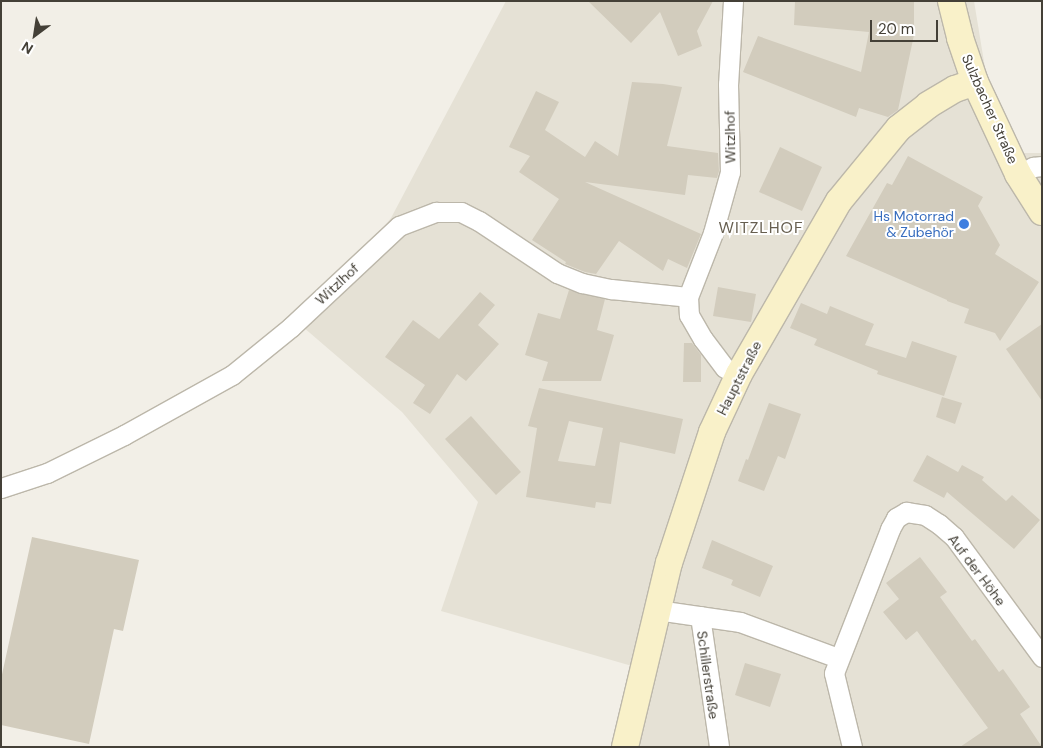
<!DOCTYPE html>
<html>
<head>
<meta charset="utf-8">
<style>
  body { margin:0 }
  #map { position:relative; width:1043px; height:748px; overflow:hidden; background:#f2efe7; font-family:"DM Sans",sans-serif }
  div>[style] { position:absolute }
  .residential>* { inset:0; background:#e5e1d5 }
  .building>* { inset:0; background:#d2ccbd }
  .roads { filter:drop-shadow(1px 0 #bcb7aa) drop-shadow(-1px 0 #bcb7aa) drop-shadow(0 1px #bcb7aa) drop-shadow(0 -1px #bcb7aa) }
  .street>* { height:19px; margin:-9.5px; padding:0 9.5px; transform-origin:9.5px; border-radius:9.5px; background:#fff }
  .secondary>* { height:26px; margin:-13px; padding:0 13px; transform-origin:13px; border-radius:13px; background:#f9f1c9 }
  .dots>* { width:14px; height:14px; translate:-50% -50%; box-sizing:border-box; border:2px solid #fff; border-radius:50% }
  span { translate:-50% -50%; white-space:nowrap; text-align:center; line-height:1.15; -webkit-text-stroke:4px #fff; paint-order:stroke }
  .street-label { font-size:14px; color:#444037 }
  .shop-label { font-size:14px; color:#366cbe }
  .right { translate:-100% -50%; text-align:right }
  .quarter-label { font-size:16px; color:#665e4f; letter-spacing:1px }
  .frame { position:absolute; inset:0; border:2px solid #444037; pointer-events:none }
  .north { position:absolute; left:10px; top:10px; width:50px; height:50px; -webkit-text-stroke:4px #fff; paint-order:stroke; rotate:211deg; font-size:14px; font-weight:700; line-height:20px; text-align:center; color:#444037 }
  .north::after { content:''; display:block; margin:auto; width:18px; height:22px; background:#444037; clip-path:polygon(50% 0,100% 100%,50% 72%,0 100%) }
  .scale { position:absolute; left:870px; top:20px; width:68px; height:22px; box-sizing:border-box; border:2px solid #444037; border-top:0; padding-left:6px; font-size:15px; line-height:18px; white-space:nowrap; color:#444037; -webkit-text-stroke:4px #fff; paint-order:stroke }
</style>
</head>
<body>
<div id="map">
  <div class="residential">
    <i style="clip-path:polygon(506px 1px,974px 1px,999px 153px,1042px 153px,1042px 747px,611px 747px,632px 666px,441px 611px,478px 502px,402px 412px,303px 327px,391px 218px)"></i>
  </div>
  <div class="building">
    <i style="clip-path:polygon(588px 1px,713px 1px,697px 31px,702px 46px,678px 56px,660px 12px,631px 43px)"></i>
    <i style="clip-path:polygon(795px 1px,914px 1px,914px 35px,898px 110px,888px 117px,859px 108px,856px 117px,743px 72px,758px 36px,861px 72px,869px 32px,794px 25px)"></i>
    <i style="clip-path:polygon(632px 82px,663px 84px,682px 87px,667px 146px,718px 153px,719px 171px,717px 178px,688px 175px,685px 195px,585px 182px,701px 234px,687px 268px,668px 259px,663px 271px,619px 241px,596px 274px,585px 272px,565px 264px,566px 262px,532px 240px,559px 199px,519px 172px,530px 156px,509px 147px,536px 91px,559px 102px,545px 130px,585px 157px,595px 141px,618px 156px)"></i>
    <i style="clip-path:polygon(780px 147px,822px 167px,802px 211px,759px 192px)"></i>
    <i style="clip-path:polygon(908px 156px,983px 197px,978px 206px,1000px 245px,995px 254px,1039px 282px,1000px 341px,995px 333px,964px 323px,969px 309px,947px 301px,947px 300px,846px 256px,887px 183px,892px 185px)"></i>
    <i style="clip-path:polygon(718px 287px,756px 294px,751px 322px,713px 316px)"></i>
    <i style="clip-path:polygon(569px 290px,605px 299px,597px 330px,614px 335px,601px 381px,542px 381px,548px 362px,525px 355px,538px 313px,560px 319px)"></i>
    <i style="clip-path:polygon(480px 292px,495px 305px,478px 325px,499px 344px,466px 381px,457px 374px,430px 414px,413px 403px,425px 385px,385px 357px,413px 320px,439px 339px)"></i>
    <i style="clip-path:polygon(801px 303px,827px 314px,830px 306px,874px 324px,865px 345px,906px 358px,912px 341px,957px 356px,944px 396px,877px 374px,878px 371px,814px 345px,817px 339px,790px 328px)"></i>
    <i style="clip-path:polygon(1042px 324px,1042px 401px,1006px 349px)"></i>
    <i style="clip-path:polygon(684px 343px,692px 343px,701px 355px,701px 382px,683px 382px)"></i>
    <i style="clip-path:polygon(evenodd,539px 388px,683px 419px,675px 454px,620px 442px,611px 504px,596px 502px,595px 508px,526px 497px,537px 428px,528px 426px,539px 388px,569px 421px,603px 428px,595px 466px,558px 461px,569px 421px)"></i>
    <i style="clip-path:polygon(942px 397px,962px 403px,955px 424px,936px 417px)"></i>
    <i style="clip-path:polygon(769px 403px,801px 414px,785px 459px,778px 456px,764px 491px,738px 481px,746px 459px,748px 460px)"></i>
    <i style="clip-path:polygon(471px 416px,521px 472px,496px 495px,445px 439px)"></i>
    <i style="clip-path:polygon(927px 455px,958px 472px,962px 465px,984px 477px,982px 480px,1006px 501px,1012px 495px,1040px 520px,1014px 549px,947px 492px,944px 498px,913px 481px)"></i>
    <i style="clip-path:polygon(32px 537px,139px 560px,123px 631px,114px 629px,89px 744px,1px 725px,1px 679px)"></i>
    <i style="clip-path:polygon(712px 540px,773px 566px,760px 597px,731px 585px,733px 580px,702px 568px)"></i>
    <i style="clip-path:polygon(920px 557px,947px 592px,940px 597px,972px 641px,975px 639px,999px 672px,1003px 669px,1030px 707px,1020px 714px,1042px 747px,960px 747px,988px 728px,917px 631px,906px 640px,883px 612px,899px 599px,886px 583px)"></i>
    <i style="clip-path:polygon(745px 663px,781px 674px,770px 707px,735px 695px)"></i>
  </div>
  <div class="roads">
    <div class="street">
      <i style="left:733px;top:1px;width:83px;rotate:93.4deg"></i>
      <i style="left:728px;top:84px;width:88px;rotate:88.7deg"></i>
      <i style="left:730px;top:172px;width:63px;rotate:105.6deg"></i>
      <i style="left:713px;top:233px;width:69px;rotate:111.3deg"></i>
      <i style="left:688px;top:297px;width:18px;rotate:87deg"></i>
      <i style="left:689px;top:315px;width:28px;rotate:60deg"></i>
      <i style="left:703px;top:339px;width:36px;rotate:53deg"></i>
      <i style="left:725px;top:368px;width:15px;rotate:23deg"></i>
      <i style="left:1018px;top:174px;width:17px;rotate:-25deg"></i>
      <i style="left:1033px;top:167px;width:9px;rotate:-6deg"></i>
      <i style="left:1px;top:488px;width:48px;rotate:-18.1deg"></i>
      <i style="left:47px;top:473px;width:86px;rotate:-26.3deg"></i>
      <i style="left:124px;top:435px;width:124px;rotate:-29.1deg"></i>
      <i style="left:232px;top:375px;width:76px;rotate:-39.1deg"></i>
      <i style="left:291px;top:327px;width:148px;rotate:-43.1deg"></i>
      <i style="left:399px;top:226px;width:40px;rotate:-21deg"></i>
      <i style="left:436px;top:212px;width:25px"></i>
      <i style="left:461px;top:212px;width:20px;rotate:27deg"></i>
      <i style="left:479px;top:221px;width:94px;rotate:33.7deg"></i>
      <i style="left:557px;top:273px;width:27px;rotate:22deg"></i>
      <i style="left:582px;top:283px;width:30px;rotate:12deg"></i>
      <i style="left:611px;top:289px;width:77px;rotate:5.9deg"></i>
      <i style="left:657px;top:610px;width:84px;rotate:8.2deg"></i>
      <i style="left:740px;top:622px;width:104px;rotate:20.2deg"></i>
      <i style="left:700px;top:616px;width:132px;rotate:81.7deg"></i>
      <i style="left:852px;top:747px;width:76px;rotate:-103.7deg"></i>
      <i style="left:834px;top:673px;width:155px;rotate:-68.7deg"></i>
      <i style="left:890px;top:529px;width:13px;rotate:-61deg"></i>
      <i style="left:896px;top:518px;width:12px;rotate:-31deg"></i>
      <i style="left:906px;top:512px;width:19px;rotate:9deg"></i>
      <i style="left:925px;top:515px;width:17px;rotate:33deg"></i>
      <i style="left:939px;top:524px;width:20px;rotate:41deg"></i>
      <i style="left:954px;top:537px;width:149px;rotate:53.7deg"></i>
    </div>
    <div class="secondary">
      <i style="left:951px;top:1px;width:38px;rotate:76deg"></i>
      <i style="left:960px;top:38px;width:46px;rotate:71.2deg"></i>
      <i style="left:975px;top:82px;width:102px;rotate:64.9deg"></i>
      <i style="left:1018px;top:174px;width:45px;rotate:57.7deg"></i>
      <i style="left:625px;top:747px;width:189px;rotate:-76.6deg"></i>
      <i style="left:669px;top:563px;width:138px;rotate:-71.8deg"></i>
      <i style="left:712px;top:432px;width:64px;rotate:-65deg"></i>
      <i style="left:739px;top:374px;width:200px;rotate:-60deg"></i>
      <i style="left:839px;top:201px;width:94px;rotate:-50.6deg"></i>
      <i style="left:899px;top:128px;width:37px;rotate:-38deg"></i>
      <i style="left:928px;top:105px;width:31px;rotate:-31deg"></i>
      <i style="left:955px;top:89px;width:21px;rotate:-19deg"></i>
    </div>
  </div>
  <div class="dots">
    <i style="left:964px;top:224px;background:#3f7fe0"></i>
  </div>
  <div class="street-label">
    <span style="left:990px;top:109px;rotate:66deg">Sulzbacher Straße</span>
    <span style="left:730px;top:137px;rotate:-91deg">Witzlhof</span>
    <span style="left:337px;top:284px;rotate:-43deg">Witzlhof</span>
    <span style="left:739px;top:378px;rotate:-63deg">Hauptstraße</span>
    <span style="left:977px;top:570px;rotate:53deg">Auf der Höhe</span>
    <span style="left:708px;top:675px;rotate:82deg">Schillerstraße</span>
  </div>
  <div class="shop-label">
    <span class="right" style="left:954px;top:224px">Hs Motorrad<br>&amp; Zubehör</span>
  </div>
  <div class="quarter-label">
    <span style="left:761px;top:228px">WITZLHOF</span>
  </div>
  <div class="frame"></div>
  <div class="north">N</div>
  <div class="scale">20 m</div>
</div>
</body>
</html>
